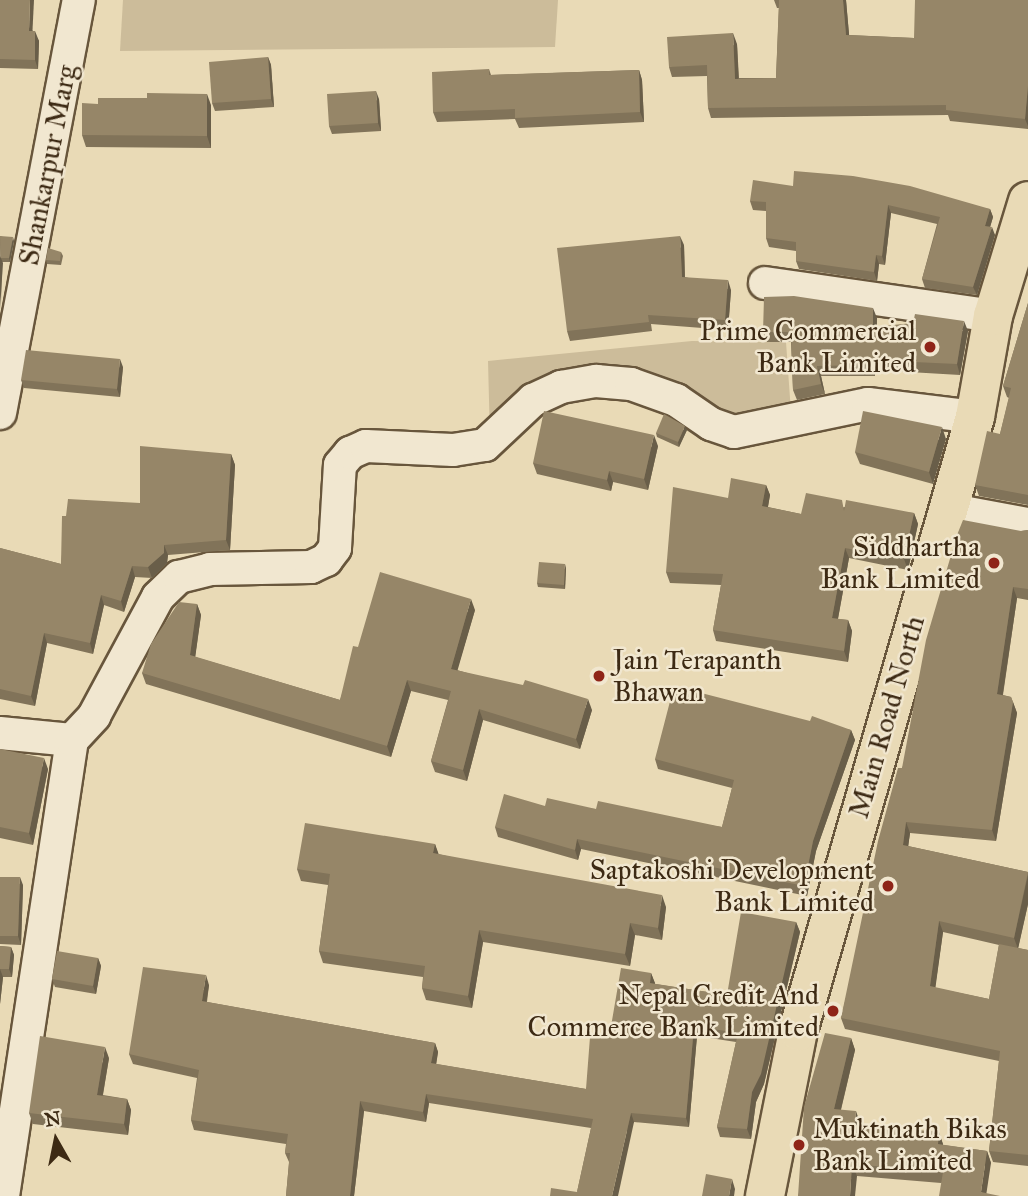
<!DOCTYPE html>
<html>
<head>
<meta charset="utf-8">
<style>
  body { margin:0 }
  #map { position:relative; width:1028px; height:1196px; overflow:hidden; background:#e9dab6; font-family:"IM FELL Great Primer",serif }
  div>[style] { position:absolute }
  .green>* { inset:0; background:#ccbc9a }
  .roads { filter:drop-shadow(2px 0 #68563c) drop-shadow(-2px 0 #68563c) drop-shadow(0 2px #68563c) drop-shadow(0 -2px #68563c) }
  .street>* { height:32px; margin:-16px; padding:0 16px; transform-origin:16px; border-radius:16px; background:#f1e7d0 }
  .primary>* { height:38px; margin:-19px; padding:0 19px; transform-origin:19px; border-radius:19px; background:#e9dab6 }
  .wall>* { inset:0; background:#817359 }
  .shaded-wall>* { inset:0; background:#695e49 }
  .building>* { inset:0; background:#968668 }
  .dots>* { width:19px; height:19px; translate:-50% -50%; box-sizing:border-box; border:4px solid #f1e7d0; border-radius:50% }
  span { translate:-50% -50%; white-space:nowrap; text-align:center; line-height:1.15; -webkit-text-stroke:5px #f1e7d0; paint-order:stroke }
  .street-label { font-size:28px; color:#3d2a14 }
  .poi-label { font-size:28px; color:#3d2a14 }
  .right { translate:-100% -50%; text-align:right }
  .left { translate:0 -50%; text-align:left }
  .north { position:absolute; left:21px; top:1105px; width:70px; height:70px; -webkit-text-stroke:5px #f1e7d0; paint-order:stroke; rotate:351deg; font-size:19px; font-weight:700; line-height:28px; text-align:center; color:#3d2a14 }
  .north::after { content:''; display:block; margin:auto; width:24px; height:32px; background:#3d2a14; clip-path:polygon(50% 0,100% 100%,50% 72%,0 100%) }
</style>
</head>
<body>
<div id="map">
  <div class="green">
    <i style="clip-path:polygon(123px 0,558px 0,555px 47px,120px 51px)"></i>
    <i style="clip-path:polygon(692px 341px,786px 342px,792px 426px,708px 416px,573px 388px,490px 439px,488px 361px)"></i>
  </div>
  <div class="roads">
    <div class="street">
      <i style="left:765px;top:283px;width:230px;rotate:8.2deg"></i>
      <i style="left:0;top:413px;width:420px;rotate:-79.2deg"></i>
      <i style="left:946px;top:509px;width:83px;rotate:10.4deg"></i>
      <i style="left:0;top:733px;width:72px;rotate:5.6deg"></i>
      <i style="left:3px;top:1196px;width:461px;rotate:-81.4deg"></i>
      <i style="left:72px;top:740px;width:33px;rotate:-47deg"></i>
      <i style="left:94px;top:716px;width:135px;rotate:-61.7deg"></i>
      <i style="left:158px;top:597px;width:29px;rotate:-44deg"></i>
      <i style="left:179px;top:577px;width:32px;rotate:-14deg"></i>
      <i style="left:210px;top:569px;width:101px;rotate:-1.1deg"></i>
      <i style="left:311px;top:567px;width:17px;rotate:-25deg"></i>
      <i style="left:326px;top:560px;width:15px;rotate:-53deg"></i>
      <i style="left:335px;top:548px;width:83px;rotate:-86.6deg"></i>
      <i style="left:340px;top:465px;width:16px;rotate:-50deg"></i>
      <i style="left:350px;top:453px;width:17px;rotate:-24deg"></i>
      <i style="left:366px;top:446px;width:87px;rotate:2.6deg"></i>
      <i style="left:453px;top:450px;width:32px;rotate:-9deg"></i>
      <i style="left:485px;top:445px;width:66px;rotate:-43.2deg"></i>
      <i style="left:533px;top:400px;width:31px;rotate:-25deg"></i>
      <i style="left:561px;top:387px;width:36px;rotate:-10deg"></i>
      <i style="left:596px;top:381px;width:35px;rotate:5deg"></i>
      <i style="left:631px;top:384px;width:48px;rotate:19.6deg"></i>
      <i style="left:676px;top:400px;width:42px;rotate:34.4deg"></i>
      <i style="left:711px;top:424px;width:24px;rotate:19deg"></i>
      <i style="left:734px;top:432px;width:137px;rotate:-11.8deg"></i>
      <i style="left:868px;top:404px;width:108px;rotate:6.9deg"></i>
    </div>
    <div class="primary">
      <i style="left:765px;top:1196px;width:168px;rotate:-78.7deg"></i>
      <i style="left:798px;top:1031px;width:639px;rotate:-73.92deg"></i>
      <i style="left:975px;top:417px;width:103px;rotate:-79.9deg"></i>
      <i style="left:993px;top:316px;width:120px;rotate:-73.1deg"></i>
    </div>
  </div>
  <div class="wall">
    <i style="clip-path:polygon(0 0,33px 31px,39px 41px,38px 69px,0 68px)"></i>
    <i style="clip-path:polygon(774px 0,846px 0,849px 35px,914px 38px,1028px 0,1028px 129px,950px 121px,948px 115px,711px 118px,708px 108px,707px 76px,672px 77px,669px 67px,737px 44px,739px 78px,776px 78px,779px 8px,777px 8px)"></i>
    <i style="clip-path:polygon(268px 57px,271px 65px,274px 107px,215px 111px,212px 103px)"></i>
    <i style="clip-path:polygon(489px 69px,491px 75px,639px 70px,642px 80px,644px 122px,519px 128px,515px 119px,437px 122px,433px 112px)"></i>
    <i style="clip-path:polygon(379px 99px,381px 131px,332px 134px,329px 126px)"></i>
    <i style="clip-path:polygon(211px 105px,211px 148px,86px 147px,82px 135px)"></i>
    <i style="clip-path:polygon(793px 186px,990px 209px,993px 217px,990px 227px,995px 235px,977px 295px,925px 288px,922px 279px,937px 224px,891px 213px,885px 265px,879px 264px,877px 281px,799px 269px,796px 261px,796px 251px,769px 247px,766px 238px,766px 211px,753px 210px,750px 201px)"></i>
    <i style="clip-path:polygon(0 236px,14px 241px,10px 262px,2px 262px,1px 303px)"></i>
    <i style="clip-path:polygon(684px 245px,685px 277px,731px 290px,728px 330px,651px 324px,652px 331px,570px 341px,567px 331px)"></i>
    <i style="clip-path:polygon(61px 252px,63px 256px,61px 265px,47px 264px,46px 260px)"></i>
    <i style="clip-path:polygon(1028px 303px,1028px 505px,979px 496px,975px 485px,1000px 434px,1009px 398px,1007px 397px,1003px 386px)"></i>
    <i style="clip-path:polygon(877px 318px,877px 327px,968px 331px,960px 375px,875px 370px,875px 376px,821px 376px,825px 394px,797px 400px,793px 390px,791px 342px,767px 342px,763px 332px)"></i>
    <i style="clip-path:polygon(123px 367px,120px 397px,24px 388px,21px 380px)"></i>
    <i style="clip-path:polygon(687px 430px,679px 447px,657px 437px,656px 433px)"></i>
    <i style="clip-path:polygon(946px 439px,933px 484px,860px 464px,855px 452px)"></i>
    <i style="clip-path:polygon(658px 446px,648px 490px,613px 482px,611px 491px,537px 474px,533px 463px)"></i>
    <i style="clip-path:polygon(231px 454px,235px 465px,230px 550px,168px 555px,167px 563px,152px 578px,135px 577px,124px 612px,104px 605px,93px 654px,47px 643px,35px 706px,0 699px,0 548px,61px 564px,66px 516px,140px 503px)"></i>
    <i style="clip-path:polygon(766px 485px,770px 495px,768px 507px,801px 514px,845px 507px,914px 513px,918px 524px,908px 570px,849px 558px,838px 619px,848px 620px,852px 631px,848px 662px,716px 641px,713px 630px,721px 585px,670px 583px,666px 572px,728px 498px)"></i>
    <i style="clip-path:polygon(evenodd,1028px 530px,1028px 600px,1017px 598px,1003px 695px,1011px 697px,1017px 713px,996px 841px,910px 833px,908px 846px,1028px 872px,1028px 904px,1018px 948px,1028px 950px,1028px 1166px,993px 1162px,989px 1151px,999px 1061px,845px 1029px,841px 1018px,902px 768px,1021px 531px,1028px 530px,943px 932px,999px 945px,989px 999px,935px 988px,943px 932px)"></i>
    <i style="clip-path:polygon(566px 568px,565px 589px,538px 587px,537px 583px)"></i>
    <i style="clip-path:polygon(197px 604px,201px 615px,195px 657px,340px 700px,358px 647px,475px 610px,457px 670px,592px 710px,580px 749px,483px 720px,467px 781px,435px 772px,431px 761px,448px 700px,411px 691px,391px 757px,146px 684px,142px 673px)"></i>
    <i style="clip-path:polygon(810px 721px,851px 730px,855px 740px,816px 851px,807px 896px,581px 849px,578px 860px,498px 837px,495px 827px,545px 806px,596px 809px,722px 827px,732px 788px,658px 769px,655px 759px)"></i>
    <i style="clip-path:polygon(0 749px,48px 769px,33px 845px,0 838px)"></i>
    <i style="clip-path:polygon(435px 844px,438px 854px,666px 907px,662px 940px,635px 935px,630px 966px,483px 942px,472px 1008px,426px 1000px,422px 988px,423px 977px,323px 963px,319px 951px,328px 885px,301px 881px,297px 869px)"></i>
    <i style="clip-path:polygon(0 877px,23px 885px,21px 945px,0 944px)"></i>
    <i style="clip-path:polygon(796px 922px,800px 932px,764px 1084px,756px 1102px,751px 1139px,720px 1137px,717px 1127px,736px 1042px,697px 1036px,689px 1127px,634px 1122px,577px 1192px,591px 1128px,429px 1103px,426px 1122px,364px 1111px,354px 1196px,286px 1196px,289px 1162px,285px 1153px,286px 1144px,194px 1130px,191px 1120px,197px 1078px,133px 1064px,129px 1054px,209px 985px,207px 1002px,435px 1043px,438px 1052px,436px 1064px,586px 1089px,609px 1038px,651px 973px,655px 984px,727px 995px)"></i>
    <i style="clip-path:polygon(0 946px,11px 947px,14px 955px,12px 977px,3px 977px,0 1004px)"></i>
    <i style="clip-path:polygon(98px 958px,101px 966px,96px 994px,55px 987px,52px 979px)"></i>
    <i style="clip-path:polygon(851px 1038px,855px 1050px,841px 1110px,860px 1123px,860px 1126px,939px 1132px,943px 1145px,987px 1151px,991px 1163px,941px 1183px,857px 1176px,798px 1196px)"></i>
    <i style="clip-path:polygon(109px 1058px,103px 1095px,127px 1099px,131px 1110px,128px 1135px,33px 1124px,29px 1113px)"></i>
  </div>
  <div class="shaded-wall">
    <i style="clip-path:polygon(30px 0,34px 0,32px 40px,29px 31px)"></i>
    <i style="clip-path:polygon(843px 0,846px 0,850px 45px,846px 35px)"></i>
    <i style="clip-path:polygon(35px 31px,39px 41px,38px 69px,35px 60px)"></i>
    <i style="clip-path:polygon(733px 33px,737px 44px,739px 89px,735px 79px)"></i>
    <i style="clip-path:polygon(268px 57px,271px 65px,274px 107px,271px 99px)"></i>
    <i style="clip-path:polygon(639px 70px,642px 80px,644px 122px,640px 112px)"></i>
    <i style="clip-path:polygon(1028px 86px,1028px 126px,1025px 119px)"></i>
    <i style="clip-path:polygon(376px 91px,379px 99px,381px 131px,378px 123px)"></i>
    <i style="clip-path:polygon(207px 94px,211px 105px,211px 148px,207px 136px)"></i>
    <i style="clip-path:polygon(888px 205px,891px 213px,885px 265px,882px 256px)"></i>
    <i style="clip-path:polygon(990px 209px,993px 217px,988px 234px,985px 226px)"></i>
    <i style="clip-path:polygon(992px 227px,995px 235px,977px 295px,973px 287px)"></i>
    <i style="clip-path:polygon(680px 236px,684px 245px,685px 286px,682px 277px)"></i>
    <i style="clip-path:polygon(13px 237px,14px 241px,10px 262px,9px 258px)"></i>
    <i style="clip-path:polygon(876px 255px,879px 264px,877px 281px,874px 272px)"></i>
    <i style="clip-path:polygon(0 256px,3px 263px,0 309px)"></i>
    <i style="clip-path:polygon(728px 280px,731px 290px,728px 330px,725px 320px)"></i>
    <i style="clip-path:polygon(873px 308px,877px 318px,876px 338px,873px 327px)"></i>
    <i style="clip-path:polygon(964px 321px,968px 331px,960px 375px,957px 364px)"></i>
    <i style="clip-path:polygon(120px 359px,123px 367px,120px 397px,117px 389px)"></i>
    <i style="clip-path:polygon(871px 360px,875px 370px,875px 376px,871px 365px)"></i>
    <i style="clip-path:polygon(817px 366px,821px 376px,825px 394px,821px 384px)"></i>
    <i style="clip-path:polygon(685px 426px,687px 430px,679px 447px,678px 442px)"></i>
    <i style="clip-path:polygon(942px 427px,946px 439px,933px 484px,929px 472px)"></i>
    <i style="clip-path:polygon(654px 435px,658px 446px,648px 490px,644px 479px)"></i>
    <i style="clip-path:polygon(231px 454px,235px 465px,230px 550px,226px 540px)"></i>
    <i style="clip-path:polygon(609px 471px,613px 482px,611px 491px,607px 480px)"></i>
    <i style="clip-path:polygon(766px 485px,770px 495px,766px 517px,762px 506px)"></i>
    <i style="clip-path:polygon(914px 513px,918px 524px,908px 570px,904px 559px)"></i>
    <i style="clip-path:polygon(164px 545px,168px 555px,167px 563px,152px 578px,148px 567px)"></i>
    <i style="clip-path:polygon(845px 548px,849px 558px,836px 629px,832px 618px)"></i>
    <i style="clip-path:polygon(565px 564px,566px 568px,565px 589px,564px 585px)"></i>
    <i style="clip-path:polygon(132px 566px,135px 577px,124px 612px,121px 601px)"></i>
    <i style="clip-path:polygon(1013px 587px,1017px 598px,1001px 706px,997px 694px)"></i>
    <i style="clip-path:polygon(101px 595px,104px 605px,93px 654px,90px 643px)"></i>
    <i style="clip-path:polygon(471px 599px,475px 610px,455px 679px,451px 669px)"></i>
    <i style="clip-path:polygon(197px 604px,201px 615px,194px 666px,190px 655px)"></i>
    <i style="clip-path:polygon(848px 620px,852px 631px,848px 662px,844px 651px)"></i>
    <i style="clip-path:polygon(44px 633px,47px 643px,35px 706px,31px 696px)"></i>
    <i style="clip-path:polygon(407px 680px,411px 691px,391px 757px,387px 746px)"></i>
    <i style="clip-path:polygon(588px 699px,592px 710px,580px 749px,576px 739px)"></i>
    <i style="clip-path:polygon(1013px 702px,1017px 713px,996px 841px,992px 830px)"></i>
    <i style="clip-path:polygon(479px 709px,483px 720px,467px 781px,463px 770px)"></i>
    <i style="clip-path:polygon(851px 730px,855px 740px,816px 851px,807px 896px,804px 886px,813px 841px)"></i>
    <i style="clip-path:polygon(44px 758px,48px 769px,33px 845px,29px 833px)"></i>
    <i style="clip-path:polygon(906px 822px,910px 833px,907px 856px,903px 845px)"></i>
    <i style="clip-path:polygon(577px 839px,581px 849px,578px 860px,575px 850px)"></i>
    <i style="clip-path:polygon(435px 844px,439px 855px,433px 853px)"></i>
    <i style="clip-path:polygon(1028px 875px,1028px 904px,1018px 949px,1014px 938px)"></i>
    <i style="clip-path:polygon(20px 877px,23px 885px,21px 945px,18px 936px)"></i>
    <i style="clip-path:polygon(662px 895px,666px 907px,662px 940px,658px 928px)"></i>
    <i style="clip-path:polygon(939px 921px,943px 932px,934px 998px,930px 986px)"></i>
    <i style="clip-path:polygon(796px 922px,800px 932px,764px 1084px,756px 1102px,751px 1139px,747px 1129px,752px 1092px)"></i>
    <i style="clip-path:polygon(630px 923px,635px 935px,630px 966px,625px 954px)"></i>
    <i style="clip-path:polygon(479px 930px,483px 942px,472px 1008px,468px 996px)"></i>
    <i style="clip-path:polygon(11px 947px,14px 955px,12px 977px,9px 969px)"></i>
    <i style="clip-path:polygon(98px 958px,101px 966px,96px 994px,93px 986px)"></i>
    <i style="clip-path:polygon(0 969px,3px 977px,0 1004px)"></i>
    <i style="clip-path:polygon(651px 973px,655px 983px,653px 993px,650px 983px)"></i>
    <i style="clip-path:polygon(206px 975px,209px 985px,205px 1011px,202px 1001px)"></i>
    <i style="clip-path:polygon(694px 1026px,697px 1036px,689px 1127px,686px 1118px)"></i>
    <i style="clip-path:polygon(851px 1038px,855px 1050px,838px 1121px,834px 1109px)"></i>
    <i style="clip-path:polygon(435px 1043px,438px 1052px,435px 1072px,431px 1063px)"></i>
    <i style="clip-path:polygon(105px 1047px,109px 1058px,101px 1105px,97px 1095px)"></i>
    <i style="clip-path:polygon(426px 1094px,429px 1103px,426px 1122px,423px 1112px)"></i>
    <i style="clip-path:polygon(127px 1099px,131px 1110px,128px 1135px,124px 1124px)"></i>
    <i style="clip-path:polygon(360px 1101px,364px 1111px,354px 1196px,350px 1196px)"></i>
    <i style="clip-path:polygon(856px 1111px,860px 1123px,859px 1137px,855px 1125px)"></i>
    <i style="clip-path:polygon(631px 1113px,634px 1122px,618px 1196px,612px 1196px)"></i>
    <i style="clip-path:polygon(939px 1132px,943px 1144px,942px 1156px,938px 1144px)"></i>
    <i style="clip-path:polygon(987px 1151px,991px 1163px,986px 1196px,981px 1192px)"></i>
    <i style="clip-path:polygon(852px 1164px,857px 1176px,855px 1196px,850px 1196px)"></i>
    <i style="clip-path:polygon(732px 1179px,735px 1189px,734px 1196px,729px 1196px)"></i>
  </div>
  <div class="building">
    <i style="clip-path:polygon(0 0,30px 0,29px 31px,35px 31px,35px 60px,0 59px)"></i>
    <i style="clip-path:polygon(779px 0,843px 0,846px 35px,914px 38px,915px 0,1028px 0,1028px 86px,1025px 119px,946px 110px,946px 105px,708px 108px,707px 65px,669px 67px,667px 37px,733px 33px,735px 79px,776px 78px)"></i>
    <i style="clip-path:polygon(268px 57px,271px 99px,212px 103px,209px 62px)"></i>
    <i style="clip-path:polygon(489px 69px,489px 75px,639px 70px,640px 112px,515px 118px,515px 109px,433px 112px,432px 72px)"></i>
    <i style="clip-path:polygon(376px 91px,378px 123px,329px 126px,327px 94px)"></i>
    <i style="clip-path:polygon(147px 93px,207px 94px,207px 136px,82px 135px,82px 103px,98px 104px,98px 98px,147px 98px)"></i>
    <i style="clip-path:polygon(794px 171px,853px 176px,910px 186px,990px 209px,985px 226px,992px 227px,973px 287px,922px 279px,940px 217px,888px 205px,882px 256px,876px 255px,874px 272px,796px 261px,796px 242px,766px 238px,766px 202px,750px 201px,753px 180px,793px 186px)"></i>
    <i style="clip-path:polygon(0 236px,13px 237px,9px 258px,1px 258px)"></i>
    <i style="clip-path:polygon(680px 236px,682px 277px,728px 280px,725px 320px,648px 315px,649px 322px,567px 331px,557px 248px)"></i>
    <i style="clip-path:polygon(48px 248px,61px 252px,60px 261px,46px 260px)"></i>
    <i style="clip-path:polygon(794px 296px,873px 308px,873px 327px,913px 323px,915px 314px,964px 321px,957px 364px,871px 360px,871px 365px,817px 366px,821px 384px,793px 390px,791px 332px,763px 332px,764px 297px)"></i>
    <i style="clip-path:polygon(1028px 303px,1028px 495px,975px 485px,987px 431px,1000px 434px,1011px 388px,1003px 386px)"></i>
    <i style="clip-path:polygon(26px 350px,120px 359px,117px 389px,21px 380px)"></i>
    <i style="clip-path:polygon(544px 411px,654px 435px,644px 479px,609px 471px,607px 480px,533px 463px)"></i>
    <i style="clip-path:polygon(863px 411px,942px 427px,929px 472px,855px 452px)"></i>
    <i style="clip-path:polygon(664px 414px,685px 426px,678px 442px,656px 433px)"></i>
    <i style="clip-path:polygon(140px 446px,231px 454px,226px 540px,164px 545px,164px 553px,148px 567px,132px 566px,121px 601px,101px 595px,90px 643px,44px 633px,31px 696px,0 689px,0 548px,61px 564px,62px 516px,66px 516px,68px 499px,140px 503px)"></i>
    <i style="clip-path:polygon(731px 478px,766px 485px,762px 506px,801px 514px,806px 493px,842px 500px,844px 511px,846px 500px,914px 513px,904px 559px,845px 548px,832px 618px,848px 620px,844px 651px,713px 630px,723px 574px,666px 572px,673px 487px,728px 498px)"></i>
    <i style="clip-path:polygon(963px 520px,1021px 531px,1028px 530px,1028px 589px,1013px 587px,997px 694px,1011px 697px,1013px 702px,992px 830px,906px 822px,903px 845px,1028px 872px,1014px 938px,939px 921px,930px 986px,989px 999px,999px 944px,1028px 950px,1028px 1155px,989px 1151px,1000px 1051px,841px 1018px,878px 841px,898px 768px,902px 768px,926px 640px,957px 535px)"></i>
    <i style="clip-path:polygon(539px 562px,565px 564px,564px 585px,537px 583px)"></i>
    <i style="clip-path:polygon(380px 572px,471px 599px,451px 669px,523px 685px,525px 680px,588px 699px,576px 739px,479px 709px,463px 770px,431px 761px,451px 691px,407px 680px,387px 746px,142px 673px,151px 644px,179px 602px,197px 604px,190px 655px,340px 700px,353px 646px,358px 647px)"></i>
    <i style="clip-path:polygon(674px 686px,810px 721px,812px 716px,851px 730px,813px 841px,804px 886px,577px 839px,575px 850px,495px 827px,504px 794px,545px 806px,547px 798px,596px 809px,598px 801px,722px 827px,734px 780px,655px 759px)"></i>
    <i style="clip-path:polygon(0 749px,44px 758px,29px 833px,0 827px)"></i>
    <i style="clip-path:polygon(305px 823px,435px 844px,433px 853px,662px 895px,658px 928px,630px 923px,625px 954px,479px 930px,468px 996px,422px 988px,425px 966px,319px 951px,330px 874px,297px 869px)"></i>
    <i style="clip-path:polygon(0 877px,20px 877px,18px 936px,0 936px)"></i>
    <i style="clip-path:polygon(741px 912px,796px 922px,761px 1074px,752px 1092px,747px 1129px,717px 1127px,738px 1033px,694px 1026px,686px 1118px,631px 1113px,612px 1196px,550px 1196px,551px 1188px,577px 1192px,593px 1119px,426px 1094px,423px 1112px,360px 1101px,350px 1196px,286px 1196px,290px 1153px,285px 1153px,288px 1134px,191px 1120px,199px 1070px,129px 1054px,143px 967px,206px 975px,202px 1001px,435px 1043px,431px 1063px,586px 1089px,590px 1037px,609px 1038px,621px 968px,651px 973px,650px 983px,727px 995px)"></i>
    <i style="clip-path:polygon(0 946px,11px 947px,9px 969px,0 969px)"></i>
    <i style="clip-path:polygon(57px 951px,98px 958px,93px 986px,52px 979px)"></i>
    <i style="clip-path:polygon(825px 1033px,851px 1038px,834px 1109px,856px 1111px,855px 1125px,939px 1132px,938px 1144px,987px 1151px,981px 1192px,1000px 1196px,939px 1196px,943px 1172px,852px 1164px,850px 1196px,798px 1196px,804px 1107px)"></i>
    <i style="clip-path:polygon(40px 1036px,105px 1047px,97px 1095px,127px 1099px,124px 1124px,29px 1113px)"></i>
    <i style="clip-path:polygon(706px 1174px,732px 1179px,729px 1196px,702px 1196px)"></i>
  </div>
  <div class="dots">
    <i style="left:930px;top:347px;background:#8f2418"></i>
    <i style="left:994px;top:563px;background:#8f2418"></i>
    <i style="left:599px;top:676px;background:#8f2418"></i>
    <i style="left:888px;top:886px;background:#8f2418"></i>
    <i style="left:833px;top:1011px;background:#8f2418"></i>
    <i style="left:799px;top:1145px;background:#8f2418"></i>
  </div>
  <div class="street-label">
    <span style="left:48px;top:165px;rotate:-79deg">Shankarpur Marg</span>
    <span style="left:887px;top:717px;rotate:-74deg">Main Road North</span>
  </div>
  <div class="poi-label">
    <span class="right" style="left:916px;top:347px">Prime Commercial<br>Bank Limited</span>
    <span class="right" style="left:980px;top:563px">Siddhartha<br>Bank Limited</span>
    <span class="left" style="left:613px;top:676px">Jain Terapanth<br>Bhawan</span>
    <span class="right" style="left:874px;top:886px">Saptakoshi Development<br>Bank Limited</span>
    <span class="right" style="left:819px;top:1011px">Nepal Credit And<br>Commerce Bank Limited</span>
    <span class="left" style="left:813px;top:1145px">Muktinath Bikas<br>Bank Limited</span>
  </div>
  <div class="north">N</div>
</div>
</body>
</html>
